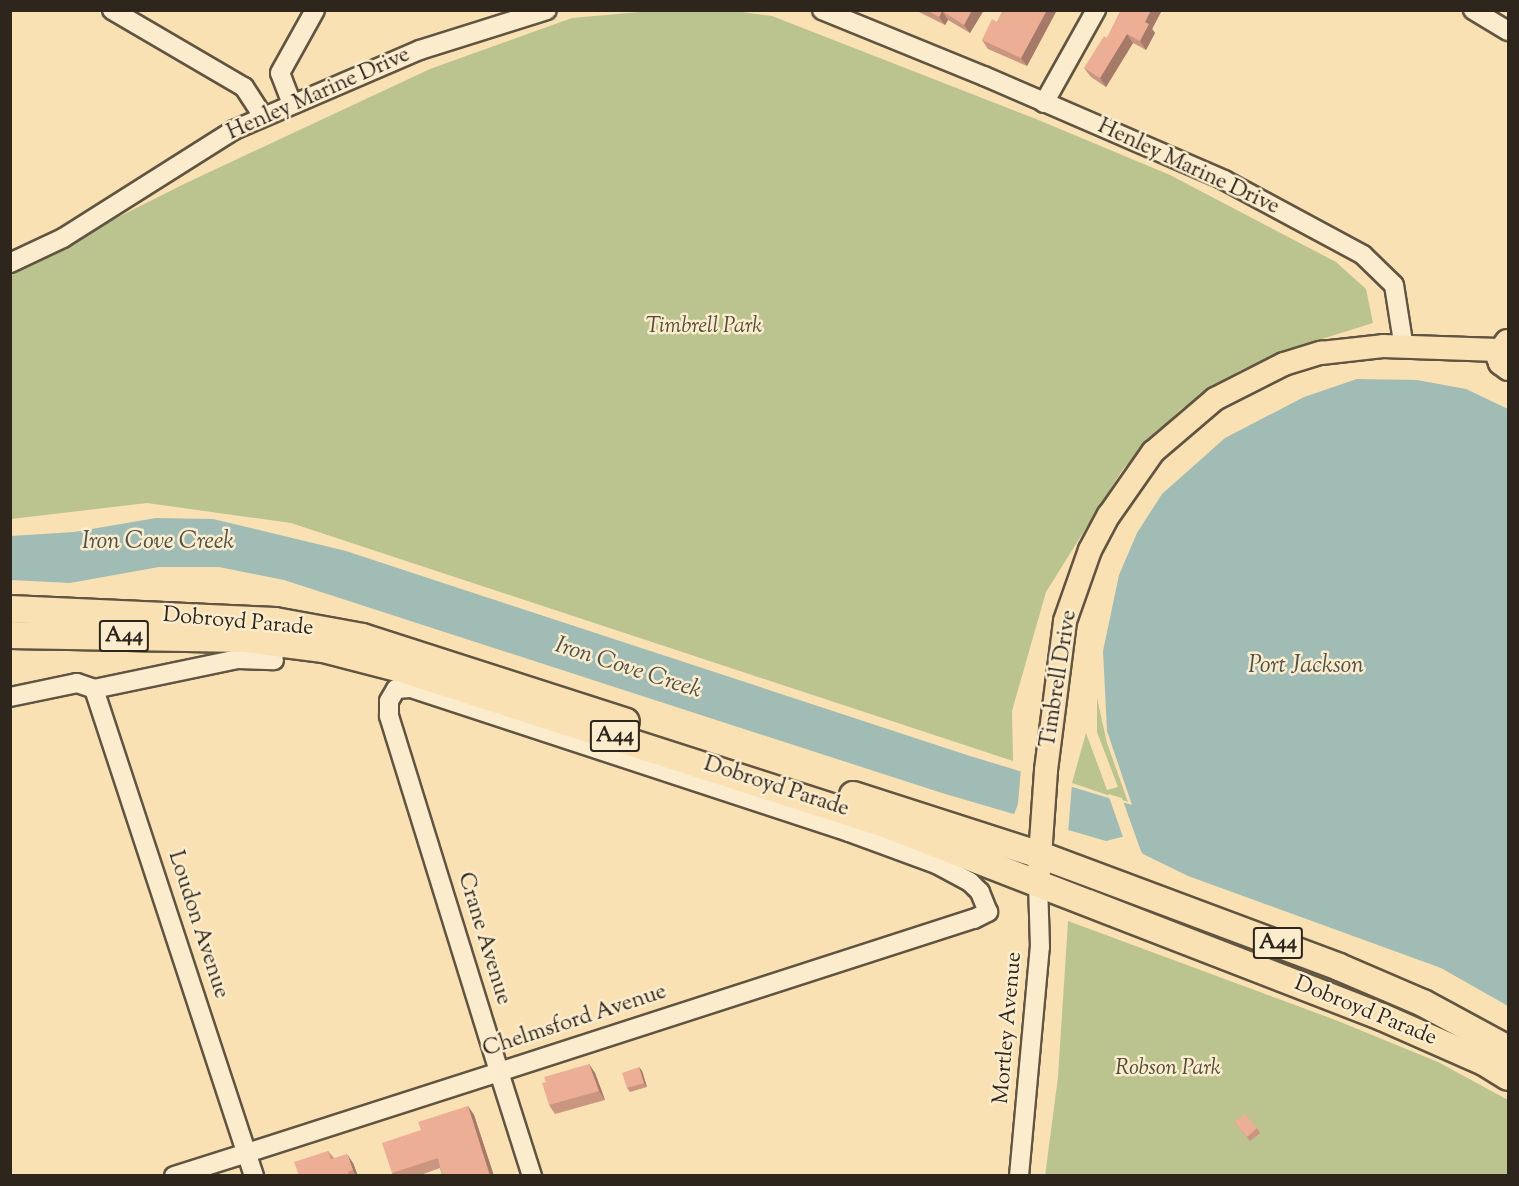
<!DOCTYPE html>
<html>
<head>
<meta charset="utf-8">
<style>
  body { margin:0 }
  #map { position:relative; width:1519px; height:1186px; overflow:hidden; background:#fae1b3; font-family:"Sorts Mill Goudy",serif }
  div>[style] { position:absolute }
  .green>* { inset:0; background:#bbc38f }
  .water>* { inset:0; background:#a0bcb4 }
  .pier>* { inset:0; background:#fae1b3 }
  .roads { filter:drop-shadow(2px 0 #615542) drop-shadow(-2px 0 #615542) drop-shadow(0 2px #615542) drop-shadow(0 -2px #615542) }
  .minor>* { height:18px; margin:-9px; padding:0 9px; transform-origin:9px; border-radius:9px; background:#fcecce }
  .major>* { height:22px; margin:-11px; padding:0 11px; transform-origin:11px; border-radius:11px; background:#fae1b3 }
  .highway>* { height:26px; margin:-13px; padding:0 13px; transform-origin:13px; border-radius:13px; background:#fae1b3 }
  .wall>* { inset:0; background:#cb9680 }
  .shaded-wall>* { inset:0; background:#a57a68 }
  .building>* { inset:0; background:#ecae95 }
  span { translate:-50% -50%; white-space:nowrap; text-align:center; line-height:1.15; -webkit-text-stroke:5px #fcecce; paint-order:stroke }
  .shield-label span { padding:2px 4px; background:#fcecce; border:2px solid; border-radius:4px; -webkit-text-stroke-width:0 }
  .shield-label { font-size:21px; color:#2e261d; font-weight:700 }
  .street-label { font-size:22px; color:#2e261d }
  .park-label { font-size:22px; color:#514d3a; font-style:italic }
  .water-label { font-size:24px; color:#50534a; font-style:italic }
  .frame { position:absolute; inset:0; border:12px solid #2e261d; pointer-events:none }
</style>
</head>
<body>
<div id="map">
  <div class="green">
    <i style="clip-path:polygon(662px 10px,727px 10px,772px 16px,1036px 119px,1170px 175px,1336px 262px,1366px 289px,1373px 323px,1280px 352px,1239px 371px,1180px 410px,1123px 469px,1046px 592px,1012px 711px,1013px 761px,291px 523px,147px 503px,11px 519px,11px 271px,184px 184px,430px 69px,572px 18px)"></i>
    <i style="clip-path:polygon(1097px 698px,1107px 743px,1128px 802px,1072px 783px,1086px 733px,1107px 790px,1118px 787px,1097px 732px)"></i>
    <i style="clip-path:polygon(1068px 921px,1338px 1021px,1438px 1062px,1508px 1100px,1508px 1175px,1045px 1176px,1058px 1077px)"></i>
  </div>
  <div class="water">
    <i style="clip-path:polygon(1357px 379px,1417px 380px,1466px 389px,1508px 409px,1508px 1006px,1441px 968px,1188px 876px,1143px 854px,1130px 835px,1106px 841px,942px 793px,284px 580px,219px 567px,159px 567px,70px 583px,11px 580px,11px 536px,74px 532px,156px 518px,213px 519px,346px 551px,970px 756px,1132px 805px,1107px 731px,1103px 651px,1119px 575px,1137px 533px,1162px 494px,1225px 438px,1304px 397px)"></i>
  </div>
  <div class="pier">
    <i style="clip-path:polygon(1021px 768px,1072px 784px,1068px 833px,1013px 817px,1018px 804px)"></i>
    <i style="clip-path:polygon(1108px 794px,1122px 798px,1143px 857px,1129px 839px,1124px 840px)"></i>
  </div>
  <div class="roads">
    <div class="minor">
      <i style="left:112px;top:10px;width:153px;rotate:30.3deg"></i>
      <i style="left:244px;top:87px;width:35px;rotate:57deg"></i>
      <i style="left:822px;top:10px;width:175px;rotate:22.2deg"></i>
      <i style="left:984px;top:76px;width:262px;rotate:23.4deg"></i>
      <i style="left:1224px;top:180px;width:158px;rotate:28.3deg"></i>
      <i style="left:1363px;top:255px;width:43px;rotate:44.1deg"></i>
      <i style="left:1394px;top:285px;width:64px;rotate:81deg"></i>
      <i style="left:1473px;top:10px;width:41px;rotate:31deg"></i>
      <i style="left:1044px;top:103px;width:107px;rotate:-60.8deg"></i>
      <i style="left:292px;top:104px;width:33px;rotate:-111deg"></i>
      <i style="left:280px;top:73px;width:72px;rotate:-60.9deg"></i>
      <i style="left:10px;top:263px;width:59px;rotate:-25.3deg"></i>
      <i style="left:63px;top:238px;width:202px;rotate:-32.3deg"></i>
      <i style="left:234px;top:130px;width:202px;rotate:-23.3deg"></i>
      <i style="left:420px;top:50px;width:133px;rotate:-17.5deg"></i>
      <i style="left:94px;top:689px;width:513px;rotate:71.81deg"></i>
      <i style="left:10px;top:697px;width:68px;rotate:-11.8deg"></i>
      <i style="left:77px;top:683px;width:18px;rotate:19deg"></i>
      <i style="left:94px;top:689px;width:147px;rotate:-11.8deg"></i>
      <i style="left:238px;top:659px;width:36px;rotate:2deg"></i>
      <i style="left:174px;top:1176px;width:77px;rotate:-17.5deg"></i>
      <i style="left:247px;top:1153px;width:265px;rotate:-17.8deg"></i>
      <i style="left:499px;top:1072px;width:499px;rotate:-17.9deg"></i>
      <i style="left:974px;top:919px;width:16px;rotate:-27deg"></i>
      <i style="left:988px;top:912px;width:22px;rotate:-112deg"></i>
      <i style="left:980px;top:892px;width:14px;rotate:-135deg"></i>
      <i style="left:970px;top:882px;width:38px;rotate:-152deg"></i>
      <i style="left:936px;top:864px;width:93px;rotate:-159.8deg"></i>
      <i style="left:849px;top:832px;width:462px;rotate:-161.8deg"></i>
      <i style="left:410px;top:688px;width:14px;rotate:176deg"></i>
      <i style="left:396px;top:689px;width:14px;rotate:120deg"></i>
      <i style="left:389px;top:701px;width:15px;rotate:90deg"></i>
      <i style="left:389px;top:716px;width:373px;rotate:72.8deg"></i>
      <i style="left:499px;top:1072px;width:109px;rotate:72.4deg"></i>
      <i style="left:1019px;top:1176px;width:230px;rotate:-84.8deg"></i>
      <i style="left:1040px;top:947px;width:62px;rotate:-91.8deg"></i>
    </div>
    <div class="major">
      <i style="left:1507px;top:341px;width:17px;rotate:126deg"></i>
      <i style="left:1497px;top:355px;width:9px;rotate:69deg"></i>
      <i style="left:1500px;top:363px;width:10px;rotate:37deg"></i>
      <i style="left:1038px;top:885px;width:115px;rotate:-86deg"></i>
      <i style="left:1046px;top:770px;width:150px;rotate:-82.7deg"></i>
      <i style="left:1065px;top:621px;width:75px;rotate:-70.6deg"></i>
      <i style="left:1090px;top:550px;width:40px;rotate:-62deg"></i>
      <i style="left:1109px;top:515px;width:77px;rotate:-55.1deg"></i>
      <i style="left:1153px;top:452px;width:82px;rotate:-40.5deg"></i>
      <i style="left:1215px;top:399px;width:77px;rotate:-26.9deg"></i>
      <i style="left:1284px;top:364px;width:39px;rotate:-17deg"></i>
      <i style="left:1321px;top:353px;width:62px;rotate:-6.4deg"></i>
      <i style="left:1383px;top:346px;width:115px;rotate:2deg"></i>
    </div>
    <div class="highway">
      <i style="left:10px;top:609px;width:265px;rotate:2.6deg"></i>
      <i style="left:275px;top:621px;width:88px;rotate:10.4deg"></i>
      <i style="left:362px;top:637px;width:277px;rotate:17.8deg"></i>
      <i style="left:10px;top:635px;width:235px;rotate:1deg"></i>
      <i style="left:245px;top:639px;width:79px;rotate:7.3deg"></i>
      <i style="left:323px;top:649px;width:88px;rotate:14.5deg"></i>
      <i style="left:408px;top:671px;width:495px;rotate:17.8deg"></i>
      <i style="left:879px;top:822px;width:539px;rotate:21.19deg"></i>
      <i style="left:1382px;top:1017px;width:111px;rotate:23.8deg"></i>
      <i style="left:1484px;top:1062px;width:28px;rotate:32deg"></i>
      <i style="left:853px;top:795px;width:196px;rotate:17.8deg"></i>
      <i style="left:1040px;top:855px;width:319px;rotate:20.5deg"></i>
      <i style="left:1339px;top:967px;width:91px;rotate:23.2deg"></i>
      <i style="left:1423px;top:1003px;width:97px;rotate:28.4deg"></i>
    </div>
  </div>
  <div class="wall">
    <i style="clip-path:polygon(915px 10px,984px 10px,970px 33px,948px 20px,945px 25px)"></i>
    <i style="clip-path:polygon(1003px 10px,1057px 10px,1027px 66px,988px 49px,982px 40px,997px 22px)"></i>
    <i style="clip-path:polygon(1121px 10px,1162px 10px,1152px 29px,1155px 33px,1146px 50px,1133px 43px,1106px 87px,1091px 77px,1084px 68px,1107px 38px)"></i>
    <i style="clip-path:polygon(589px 1064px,595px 1073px,605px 1100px,555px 1114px,549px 1105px)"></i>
    <i style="clip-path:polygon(639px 1067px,642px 1071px,647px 1087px,630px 1092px,627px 1088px)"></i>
    <i style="clip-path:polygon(468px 1106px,474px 1115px,494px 1176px,442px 1176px,440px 1168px,418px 1176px,393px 1176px,392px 1173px,421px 1130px)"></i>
    <i style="clip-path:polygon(1234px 1122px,1257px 1128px,1260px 1133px,1250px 1141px)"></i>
    <i style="clip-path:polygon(328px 1151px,334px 1158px,353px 1163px,358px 1176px,299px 1176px)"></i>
  </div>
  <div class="shaded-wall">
    <i style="clip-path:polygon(972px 10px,984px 10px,970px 33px,964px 25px)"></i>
    <i style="clip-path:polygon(1047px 10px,1057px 10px,1027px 66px,1021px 58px)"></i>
    <i style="clip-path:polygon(1151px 10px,1162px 10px,1152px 29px,1155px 33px,1146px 50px,1140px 41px,1145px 22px)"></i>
    <i style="clip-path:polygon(942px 11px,948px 20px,945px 25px,939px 17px)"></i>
    <i style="clip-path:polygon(1127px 34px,1133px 43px,1106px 87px,1100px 78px)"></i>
    <i style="clip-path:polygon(589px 1064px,595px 1073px,605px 1100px,599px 1091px)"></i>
    <i style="clip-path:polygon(639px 1067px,642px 1071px,647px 1087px,644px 1083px)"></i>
    <i style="clip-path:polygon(468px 1106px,474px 1115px,494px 1176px,490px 1176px)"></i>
    <i style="clip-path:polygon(347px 1154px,353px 1163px,358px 1176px,356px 1176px,353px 1170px)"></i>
  </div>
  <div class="building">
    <i style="clip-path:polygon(927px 10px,972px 10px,964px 25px,942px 11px,939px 17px)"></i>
    <i style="clip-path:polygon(1003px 10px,1047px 10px,1021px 58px,982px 40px,992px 19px,997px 22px)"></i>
    <i style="clip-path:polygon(1121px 10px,1151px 10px,1145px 22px,1149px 24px,1140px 41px,1127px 34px,1100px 78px,1084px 68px,1104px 36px,1107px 38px)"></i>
    <i style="clip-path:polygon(589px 1064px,599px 1091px,549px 1105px,542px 1083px,546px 1082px,544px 1077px)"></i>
    <i style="clip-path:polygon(639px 1067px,644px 1083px,627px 1088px,622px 1073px)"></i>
    <i style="clip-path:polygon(468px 1106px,490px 1176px,442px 1176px,438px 1158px,392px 1173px,382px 1143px,421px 1130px,418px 1122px)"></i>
    <i style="clip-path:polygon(1245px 1114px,1257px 1128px,1247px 1137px,1234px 1122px)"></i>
    <i style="clip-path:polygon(328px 1151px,331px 1159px,347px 1154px,353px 1170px,348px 1172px,349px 1176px,299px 1176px,294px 1162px)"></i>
  </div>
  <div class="shield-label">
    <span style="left:124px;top:636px">A44</span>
    <span style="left:615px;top:736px">A44</span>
    <span style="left:1278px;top:943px">A44</span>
  </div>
  <div class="street-label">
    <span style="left:319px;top:95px;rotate:-24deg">Henley Marine Drive</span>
    <span style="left:1188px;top:168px;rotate:25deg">Henley Marine Drive</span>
    <span style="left:238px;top:623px;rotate:5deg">Dobroyd Parade</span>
    <span style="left:1060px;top:679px;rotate:-81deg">Timbrell Drive</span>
    <span style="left:776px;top:788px;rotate:18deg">Dobroyd Parade</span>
    <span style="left:197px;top:925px;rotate:72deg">Loudon Avenue</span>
    <span style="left:483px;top:939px;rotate:73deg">Crane Avenue</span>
    <span style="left:1365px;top:1012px;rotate:22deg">Dobroyd Parade</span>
    <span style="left:575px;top:1022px;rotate:-18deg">Chelmsford Avenue</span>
    <span style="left:1009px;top:1028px;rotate:-85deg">Mortley Avenue</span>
  </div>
  <div class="park-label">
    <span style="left:704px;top:328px">Timbrell Park</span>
    <span style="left:1168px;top:1070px">Robson Park</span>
  </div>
  <div class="water-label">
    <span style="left:158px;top:543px">Iron Cove Creek</span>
    <span style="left:1306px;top:667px">Port Jackson</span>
    <span style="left:628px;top:669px;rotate:18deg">Iron Cove Creek</span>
  </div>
  <div class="frame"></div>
</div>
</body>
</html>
